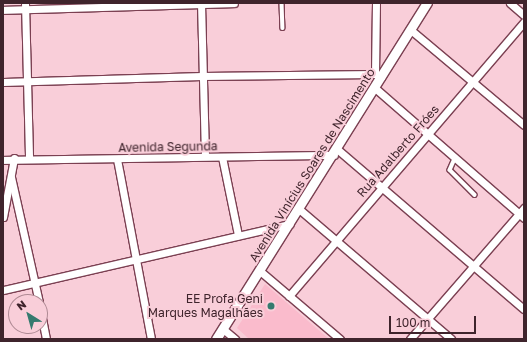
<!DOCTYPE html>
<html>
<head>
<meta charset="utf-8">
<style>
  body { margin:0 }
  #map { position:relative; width:527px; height:342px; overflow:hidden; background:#f9ced9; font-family:"Golos Text",sans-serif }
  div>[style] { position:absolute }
  .built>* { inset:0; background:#fabbcc }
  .roads { filter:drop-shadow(1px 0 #7b4052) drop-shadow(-1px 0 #7b4052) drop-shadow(0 1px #7b4052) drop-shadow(0 -1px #7b4052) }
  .lane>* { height:3.5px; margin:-1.75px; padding:0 1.75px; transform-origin:1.75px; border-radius:1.75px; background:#fff }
  .street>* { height:7px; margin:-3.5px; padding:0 3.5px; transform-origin:3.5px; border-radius:3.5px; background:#fff }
  .secondary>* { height:9px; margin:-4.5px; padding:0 4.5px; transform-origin:4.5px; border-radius:4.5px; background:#fff }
  .dots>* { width:11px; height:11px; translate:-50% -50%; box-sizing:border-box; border:2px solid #f9ced9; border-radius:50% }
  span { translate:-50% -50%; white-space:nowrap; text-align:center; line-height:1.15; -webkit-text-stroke:4px #f9ced9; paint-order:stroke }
  .street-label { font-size:12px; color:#3f242c }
  .poi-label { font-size:12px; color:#3f242c }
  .right { translate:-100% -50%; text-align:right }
  .frame { position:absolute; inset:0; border:4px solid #3f242c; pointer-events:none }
  .north { position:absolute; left:8px; top:294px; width:40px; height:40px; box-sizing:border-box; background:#f9ced9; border:1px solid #af8a94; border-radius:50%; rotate:323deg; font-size:11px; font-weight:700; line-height:16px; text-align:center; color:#3f242c }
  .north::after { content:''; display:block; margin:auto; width:14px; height:18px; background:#357a6f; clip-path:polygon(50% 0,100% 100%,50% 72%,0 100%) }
  .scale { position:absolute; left:389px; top:316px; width:87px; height:18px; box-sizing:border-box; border:2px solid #3f242c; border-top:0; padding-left:5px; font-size:12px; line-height:14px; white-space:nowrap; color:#3f242c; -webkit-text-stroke:3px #f9ced9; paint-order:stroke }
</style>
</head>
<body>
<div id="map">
  <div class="built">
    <i style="clip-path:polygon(265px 284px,329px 339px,249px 339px,237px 328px)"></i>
  </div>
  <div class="roads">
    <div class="lane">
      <i style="left:282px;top:3px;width:25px;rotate:88deg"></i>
      <i style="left:455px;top:159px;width:12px;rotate:114deg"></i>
      <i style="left:450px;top:170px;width:35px;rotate:45deg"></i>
    </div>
    <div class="street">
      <i style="left:25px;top:3px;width:154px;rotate:88.5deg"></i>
      <i style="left:201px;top:3px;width:153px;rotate:88.5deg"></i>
      <i style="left:510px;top:3px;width:18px;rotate:41deg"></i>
      <i style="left:3px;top:10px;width:231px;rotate:-1.7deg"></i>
      <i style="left:412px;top:31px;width:146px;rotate:40deg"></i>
      <i style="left:375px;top:74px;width:71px;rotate:-89.2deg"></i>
      <i style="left:3px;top:82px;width:199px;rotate:-1.7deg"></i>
      <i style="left:202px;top:76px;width:173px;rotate:-0.7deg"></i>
      <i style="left:375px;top:74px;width:7px;rotate:27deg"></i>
      <i style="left:375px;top:88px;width:198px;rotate:41.1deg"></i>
      <i style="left:337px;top:149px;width:246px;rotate:40.6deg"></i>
      <i style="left:222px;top:157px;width:80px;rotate:78.4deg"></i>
      <i style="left:117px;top:159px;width:183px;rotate:79.3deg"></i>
      <i style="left:3px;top:160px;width:331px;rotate:-0.9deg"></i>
      <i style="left:11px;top:177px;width:128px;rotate:77.4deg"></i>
      <i style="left:299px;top:209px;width:200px;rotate:40.5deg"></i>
      <i style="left:3px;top:217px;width:60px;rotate:-79.4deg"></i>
      <i style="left:260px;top:271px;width:105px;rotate:40.4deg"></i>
      <i style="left:3px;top:290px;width:294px;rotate:-13deg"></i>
      <i style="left:289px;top:296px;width:361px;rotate:-49.4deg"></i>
      <i style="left:40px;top:308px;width:32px;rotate:79deg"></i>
      <i style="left:223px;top:329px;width:16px;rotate:40deg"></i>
      <i style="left:410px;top:339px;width:174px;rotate:-49deg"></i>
    </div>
    <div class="secondary">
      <i style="left:216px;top:339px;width:397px;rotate:-57.9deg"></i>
    </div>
  </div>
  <div class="dots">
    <i style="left:271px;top:306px;background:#357a6f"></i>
  </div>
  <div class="street-label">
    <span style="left:168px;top:147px;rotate:-1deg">Avenida Segunda</span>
    <span style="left:398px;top:151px;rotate:-49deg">Rua Adalberto Fróes</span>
    <span style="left:312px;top:165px;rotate:-58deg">Avenida Vinícius Soares de Nascimento</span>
  </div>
  <div class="poi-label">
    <span class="right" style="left:263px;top:306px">EE Profª Geni<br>Marques Magalhães</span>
  </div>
  <div class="frame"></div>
  <div class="north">N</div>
  <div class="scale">100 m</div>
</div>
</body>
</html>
